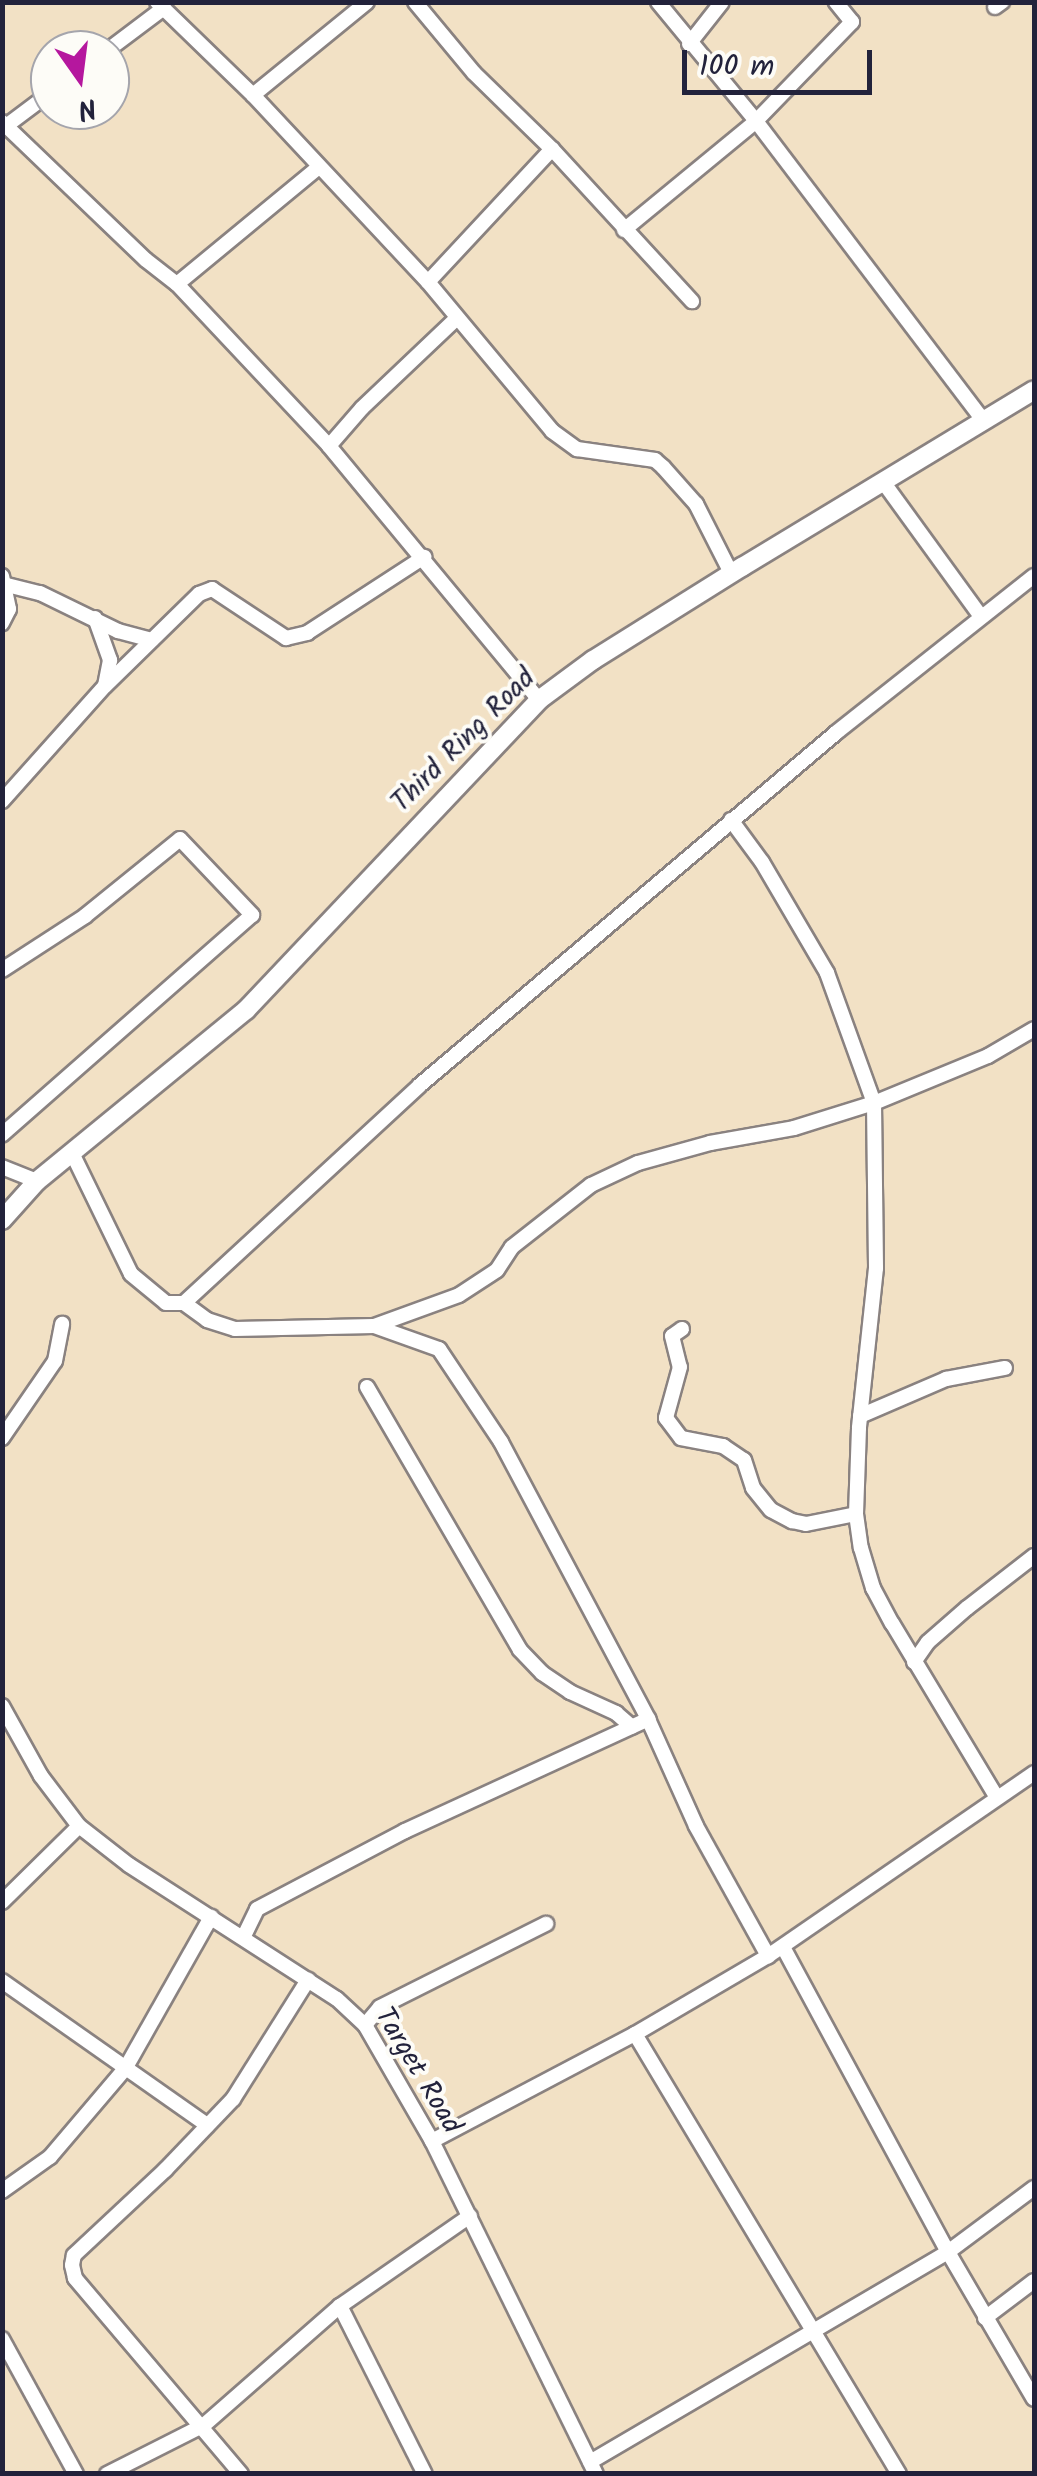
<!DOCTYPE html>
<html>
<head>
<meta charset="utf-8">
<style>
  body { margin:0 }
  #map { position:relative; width:1037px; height:2476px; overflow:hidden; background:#f2e1c5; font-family:Kalam,sans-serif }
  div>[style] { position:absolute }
  .roads { filter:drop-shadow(2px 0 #8a8280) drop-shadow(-2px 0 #8a8280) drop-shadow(0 2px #8a8280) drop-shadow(0 -2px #8a8280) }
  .minor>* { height:14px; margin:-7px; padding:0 7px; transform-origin:7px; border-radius:7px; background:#fff }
  .tertiary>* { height:18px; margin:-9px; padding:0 9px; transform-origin:9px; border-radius:9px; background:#fff }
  span { translate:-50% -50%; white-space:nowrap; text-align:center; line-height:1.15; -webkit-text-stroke:8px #fdfcf7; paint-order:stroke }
  .street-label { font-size:28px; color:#22223b }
  .frame { position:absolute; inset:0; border:5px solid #22223b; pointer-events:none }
  .north { position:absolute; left:30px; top:30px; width:100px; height:100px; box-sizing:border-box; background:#fdfcf7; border:2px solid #a5a5ac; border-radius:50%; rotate:166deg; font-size:28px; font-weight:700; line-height:40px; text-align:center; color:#22223b }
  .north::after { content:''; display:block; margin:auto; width:35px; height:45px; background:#b5179e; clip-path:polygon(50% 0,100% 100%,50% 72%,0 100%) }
  .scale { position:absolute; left:682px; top:50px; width:190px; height:45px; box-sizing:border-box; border:5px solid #22223b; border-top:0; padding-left:12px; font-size:30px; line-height:35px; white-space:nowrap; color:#22223b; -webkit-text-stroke:8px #fdfcf7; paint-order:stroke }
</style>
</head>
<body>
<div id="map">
  <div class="roads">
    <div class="minor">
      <i style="left:157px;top:2px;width:134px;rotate:44.1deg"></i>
      <i style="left:253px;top:95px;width:256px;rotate:46.9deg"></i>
      <i style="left:428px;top:282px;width:194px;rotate:50.2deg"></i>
      <i style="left:552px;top:431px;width:31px;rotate:36deg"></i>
      <i style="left:577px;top:449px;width:79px;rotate:8deg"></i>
      <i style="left:655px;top:460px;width:11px;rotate:41deg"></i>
      <i style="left:663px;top:467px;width:50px;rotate:48.3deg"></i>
      <i style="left:696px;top:504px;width:77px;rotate:63.1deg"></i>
      <i style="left:415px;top:2px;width:92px;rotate:50.3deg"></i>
      <i style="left:474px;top:73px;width:109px;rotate:44.3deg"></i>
      <i style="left:552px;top:149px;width:207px;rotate:47.4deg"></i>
      <i style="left:658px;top:2px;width:154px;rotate:50.5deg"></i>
      <i style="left:756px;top:121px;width:375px;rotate:52.8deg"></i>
      <i style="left:995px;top:7px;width:9px;rotate:-36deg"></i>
      <i style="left:689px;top:44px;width:53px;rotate:-51.8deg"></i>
      <i style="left:108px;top:50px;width:70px;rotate:-36.9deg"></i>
      <i style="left:253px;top:95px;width:147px;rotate:-39.2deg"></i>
      <i style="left:2px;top:122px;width:199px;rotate:43.8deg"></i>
      <i style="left:146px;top:260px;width:39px;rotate:38deg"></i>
      <i style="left:177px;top:284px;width:222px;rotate:46.8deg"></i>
      <i style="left:329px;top:446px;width:330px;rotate:50.4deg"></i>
      <i style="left:6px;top:126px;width:55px;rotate:-36.9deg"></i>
      <i style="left:624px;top:230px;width:171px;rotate:-39.5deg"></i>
      <i style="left:756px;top:121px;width:138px;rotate:-45.9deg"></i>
      <i style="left:852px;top:22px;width:26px;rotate:-129deg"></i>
      <i style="left:428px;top:282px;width:182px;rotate:-47deg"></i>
      <i style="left:177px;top:284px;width:184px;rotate:-39.5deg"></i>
      <i style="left:329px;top:446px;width:50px;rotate:-49deg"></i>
      <i style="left:362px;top:408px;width:131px;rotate:-43.5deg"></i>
      <i style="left:884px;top:483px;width:163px;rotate:54deg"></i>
      <i style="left:2px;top:576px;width:34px;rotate:78deg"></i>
      <i style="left:9px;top:609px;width:16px;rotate:117deg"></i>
      <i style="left:7px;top:585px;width:34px;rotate:14deg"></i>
      <i style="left:40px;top:593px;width:87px;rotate:26deg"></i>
      <i style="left:118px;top:631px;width:35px;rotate:15deg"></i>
      <i style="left:95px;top:618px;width:45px;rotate:70.3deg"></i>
      <i style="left:110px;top:660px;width:25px;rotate:101deg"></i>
      <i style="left:2px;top:801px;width:154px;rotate:-48.2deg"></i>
      <i style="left:105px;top:686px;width:132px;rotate:-44.4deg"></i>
      <i style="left:199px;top:594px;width:14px;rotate:-21deg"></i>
      <i style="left:212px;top:589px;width:89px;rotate:33.5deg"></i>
      <i style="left:286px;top:638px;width:22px;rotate:-13deg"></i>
      <i style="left:307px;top:633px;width:140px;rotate:-33deg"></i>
      <i style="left:731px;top:820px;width:52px;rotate:53.6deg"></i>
      <i style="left:762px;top:862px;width:129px;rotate:59.6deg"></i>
      <i style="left:827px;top:973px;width:138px;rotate:70.1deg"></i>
      <i style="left:874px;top:1103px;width:165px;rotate:89.3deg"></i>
      <i style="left:876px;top:1268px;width:161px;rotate:96.1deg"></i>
      <i style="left:859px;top:1428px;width:86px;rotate:92deg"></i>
      <i style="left:856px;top:1514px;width:34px;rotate:82deg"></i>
      <i style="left:861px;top:1548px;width:42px;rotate:73.3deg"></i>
      <i style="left:873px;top:1588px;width:40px;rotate:62deg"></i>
      <i style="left:892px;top:1623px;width:204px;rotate:59deg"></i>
      <i style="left:2px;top:970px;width:99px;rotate:-33deg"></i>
      <i style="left:85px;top:916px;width:122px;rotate:-39deg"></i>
      <i style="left:180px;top:839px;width:105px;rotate:46.5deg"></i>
      <i style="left:252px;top:915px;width:333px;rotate:138.7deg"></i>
      <i style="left:73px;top:1155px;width:132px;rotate:64deg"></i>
      <i style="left:131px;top:1274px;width:45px;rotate:39.6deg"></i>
      <i style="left:166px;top:1303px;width:18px"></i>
      <i style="left:184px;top:1303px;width:29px;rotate:36deg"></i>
      <i style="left:207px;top:1320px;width:29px;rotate:18deg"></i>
      <i style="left:235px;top:1329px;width:139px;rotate:-1.2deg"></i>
      <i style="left:374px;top:1326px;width:69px;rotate:19.5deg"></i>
      <i style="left:439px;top:1349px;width:112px;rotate:56.3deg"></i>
      <i style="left:501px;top:1442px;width:314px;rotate:62deg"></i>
      <i style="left:648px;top:1719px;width:117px;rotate:65.8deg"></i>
      <i style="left:696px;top:1826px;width:149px;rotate:61deg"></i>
      <i style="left:2px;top:1167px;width:38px;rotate:22deg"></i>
      <i style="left:184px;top:1303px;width:321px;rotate:-42.7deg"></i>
      <i style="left:420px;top:1085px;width:546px;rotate:-40.25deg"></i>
      <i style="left:837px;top:732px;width:251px;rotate:-38.4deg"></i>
      <i style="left:374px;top:1326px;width:90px;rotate:-20deg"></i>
      <i style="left:459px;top:1295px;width:45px;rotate:-33.3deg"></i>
      <i style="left:497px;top:1270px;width:27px;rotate:-57deg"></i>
      <i style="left:512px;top:1247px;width:100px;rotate:-38.1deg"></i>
      <i style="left:591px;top:1185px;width:52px;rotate:-25.1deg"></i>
      <i style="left:638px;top:1163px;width:75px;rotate:-15.5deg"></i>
      <i style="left:710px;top:1143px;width:85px;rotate:-10.1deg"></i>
      <i style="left:794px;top:1128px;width:84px;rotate:-17.4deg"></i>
      <i style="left:874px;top:1103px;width:123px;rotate:-22.4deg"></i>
      <i style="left:988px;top:1056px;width:53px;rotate:-30.4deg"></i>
      <i style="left:682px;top:1329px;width:12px;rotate:145deg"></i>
      <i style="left:672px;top:1336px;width:32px;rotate:76deg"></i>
      <i style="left:680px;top:1367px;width:53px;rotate:105.4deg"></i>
      <i style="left:666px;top:1418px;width:25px;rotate:53deg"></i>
      <i style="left:681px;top:1438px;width:43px;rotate:10.8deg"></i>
      <i style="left:723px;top:1446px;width:25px;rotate:34deg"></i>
      <i style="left:744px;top:1460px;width:29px;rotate:72deg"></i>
      <i style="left:753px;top:1488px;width:28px;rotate:51deg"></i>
      <i style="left:771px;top:1510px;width:24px;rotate:28deg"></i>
      <i style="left:792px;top:1521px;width:14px;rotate:12deg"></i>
      <i style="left:806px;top:1524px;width:51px;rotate:-11.3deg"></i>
      <i style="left:367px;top:1387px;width:304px;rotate:59.8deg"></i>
      <i style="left:520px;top:1650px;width:32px;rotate:46deg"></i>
      <i style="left:542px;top:1673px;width:34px;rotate:34deg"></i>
      <i style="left:570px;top:1692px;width:51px;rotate:24.5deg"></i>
      <i style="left:616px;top:1713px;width:21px;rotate:41deg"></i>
      <i style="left:860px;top:1416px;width:94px;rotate:-23.3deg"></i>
      <i style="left:946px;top:1379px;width:60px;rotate:-10.6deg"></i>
      <i style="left:2px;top:1438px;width:93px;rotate:-55.5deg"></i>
      <i style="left:55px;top:1361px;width:38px;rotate:-79deg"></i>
      <i style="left:914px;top:1662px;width:24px;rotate:-55deg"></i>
      <i style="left:928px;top:1642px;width:52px;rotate:-41.1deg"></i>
      <i style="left:967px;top:1608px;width:85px;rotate:-37.8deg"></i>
      <i style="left:2px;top:1706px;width:80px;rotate:60.9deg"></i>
      <i style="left:41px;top:1776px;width:63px;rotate:52.8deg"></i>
      <i style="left:79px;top:1826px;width:63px;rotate:38deg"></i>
      <i style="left:129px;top:1865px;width:247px;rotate:32.8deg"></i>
      <i style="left:337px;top:1999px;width:38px;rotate:43deg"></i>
      <i style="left:365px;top:2025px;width:134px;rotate:60deg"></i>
      <i style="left:432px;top:2141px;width:371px;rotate:63.8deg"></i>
      <i style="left:2px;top:1902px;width:108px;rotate:-44.6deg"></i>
      <i style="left:244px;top:1936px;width:30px;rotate:-64deg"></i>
      <i style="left:257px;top:1909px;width:167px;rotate:-27.8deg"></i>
      <i style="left:405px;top:1831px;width:268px;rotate:-24.7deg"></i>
      <i style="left:783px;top:1947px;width:347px;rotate:61.6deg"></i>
      <i style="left:948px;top:2252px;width:170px;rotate:59.7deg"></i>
      <i style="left:2px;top:1981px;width:251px;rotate:35.1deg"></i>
      <i style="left:365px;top:2025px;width:23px;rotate:-50deg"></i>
      <i style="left:380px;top:2007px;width:186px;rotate:-26.6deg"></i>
      <i style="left:635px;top:2034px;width:513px;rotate:59.04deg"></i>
      <i style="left:432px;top:2141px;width:229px;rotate:-27.8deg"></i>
      <i style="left:635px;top:2034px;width:154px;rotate:-30.4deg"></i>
      <i style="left:768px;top:1956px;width:323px;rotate:-34.5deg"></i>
      <i style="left:2px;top:2191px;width:59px;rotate:-35.3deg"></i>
      <i style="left:50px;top:2157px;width:116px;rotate:-49.6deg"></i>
      <i style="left:125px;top:2069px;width:175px;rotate:-60.5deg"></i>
      <i style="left:340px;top:2306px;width:188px;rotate:63.2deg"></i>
      <i style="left:985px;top:2318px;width:61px;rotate:-37.1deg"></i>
      <i style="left:2px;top:2339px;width:154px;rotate:61.3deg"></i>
      <i style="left:590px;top:2462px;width:415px;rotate:-30.4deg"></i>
      <i style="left:948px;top:2252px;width:107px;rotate:-36.7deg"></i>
      <i style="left:107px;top:2474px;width:109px;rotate:-26.8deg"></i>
      <i style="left:204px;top:2425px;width:181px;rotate:-41.2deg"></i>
      <i style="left:340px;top:2306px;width:158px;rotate:-34.7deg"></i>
      <i style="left:241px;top:2474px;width:257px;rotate:-130.3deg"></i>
      <i style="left:75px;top:2278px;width:13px;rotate:-103deg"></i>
      <i style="left:72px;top:2265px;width:10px;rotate:-79deg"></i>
      <i style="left:74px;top:2255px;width:125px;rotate:-43deg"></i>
      <i style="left:165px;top:2170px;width:98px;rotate:-46.2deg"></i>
      <i style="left:233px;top:2099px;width:141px;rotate:-57.8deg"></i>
    </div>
    <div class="tertiary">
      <i style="left:2px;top:1220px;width:52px;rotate:-48.1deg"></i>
      <i style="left:37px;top:1181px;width:270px;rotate:-39.3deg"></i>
      <i style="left:246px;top:1010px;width:427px;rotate:-46.6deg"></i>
      <i style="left:539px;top:700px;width:67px;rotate:-36.5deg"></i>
      <i style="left:593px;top:660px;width:176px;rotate:-32deg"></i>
      <i style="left:742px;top:567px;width:341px;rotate:-31.2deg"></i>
    </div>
  </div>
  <div class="street-label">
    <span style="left:464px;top:741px;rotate:-45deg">Third Ring Road</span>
    <span style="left:417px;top:2071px;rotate:59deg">Target Road</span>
  </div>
  <div class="frame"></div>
  <div class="north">N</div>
  <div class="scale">100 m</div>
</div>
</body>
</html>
